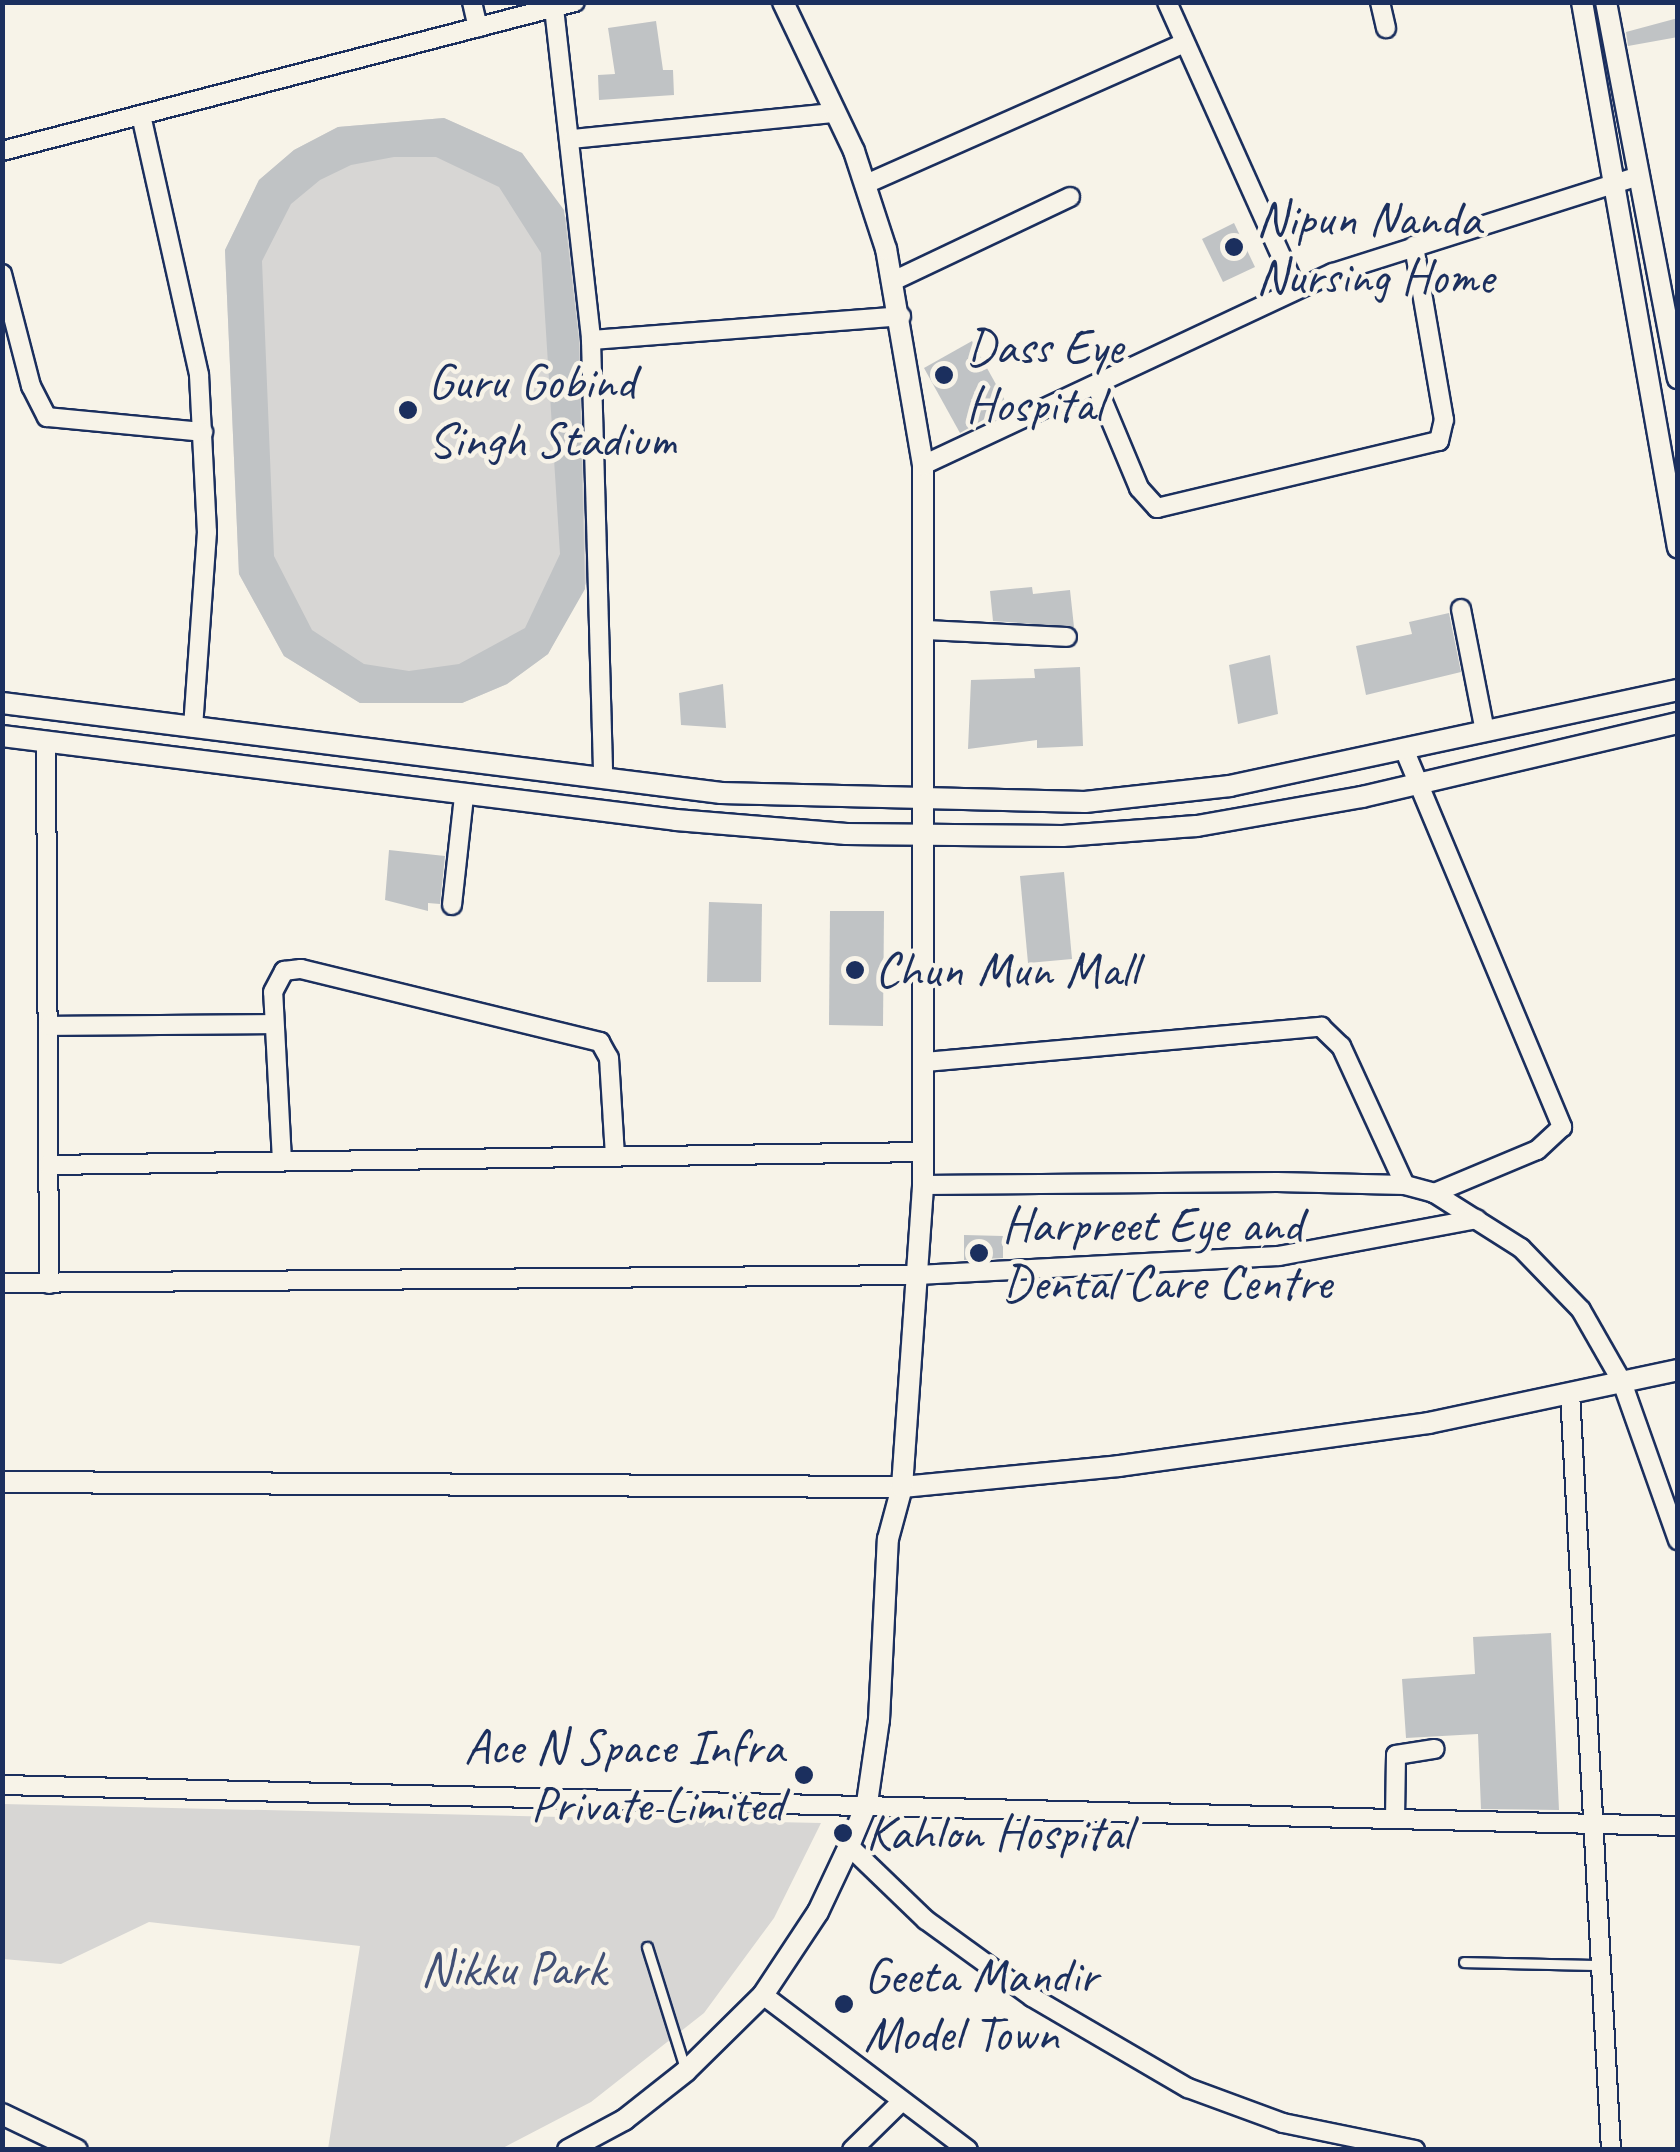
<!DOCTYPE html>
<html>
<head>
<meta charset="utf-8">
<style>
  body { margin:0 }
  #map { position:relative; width:1680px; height:2152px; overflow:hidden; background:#f7f3e8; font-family:Caveat,sans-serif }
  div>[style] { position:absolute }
  .green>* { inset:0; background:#d7d6d4 }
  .building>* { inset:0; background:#c0c3c5 }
  .roads { filter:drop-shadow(2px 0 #1b2f5e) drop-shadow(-2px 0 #1b2f5e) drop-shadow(0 2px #1b2f5e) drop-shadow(0 -2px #1b2f5e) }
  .service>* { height:9px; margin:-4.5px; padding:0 4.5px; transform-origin:4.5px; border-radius:4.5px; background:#f7f3e8 }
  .minor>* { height:18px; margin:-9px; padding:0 9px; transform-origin:9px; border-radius:9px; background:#f7f3e8 }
  .tertiary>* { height:20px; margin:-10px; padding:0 10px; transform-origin:10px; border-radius:10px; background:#f7f3e8 }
  .dots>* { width:28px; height:28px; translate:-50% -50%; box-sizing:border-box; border:5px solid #f7f3e8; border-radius:50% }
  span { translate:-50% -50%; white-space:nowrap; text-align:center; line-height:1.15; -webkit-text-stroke:9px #f7f3e8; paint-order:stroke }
  .poi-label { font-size:50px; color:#1b2f5e }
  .left { translate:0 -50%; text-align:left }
  .right { translate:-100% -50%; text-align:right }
  .park-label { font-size:50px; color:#415076 }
  .frame { position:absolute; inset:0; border:5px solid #1b2f5e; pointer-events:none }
</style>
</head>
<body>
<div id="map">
  <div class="green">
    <i style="clip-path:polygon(444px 118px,522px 153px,575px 231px,594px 569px,548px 654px,507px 684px,462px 703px,360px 703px,284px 656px,239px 574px,225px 250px,259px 180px,294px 150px,338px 127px)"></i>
    <i style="clip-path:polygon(3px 1804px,821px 1823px,774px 1918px,704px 2013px,591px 2102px,501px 2149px,328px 2149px,360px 1946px,149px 1922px,61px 1964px,3px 1959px)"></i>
  </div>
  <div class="building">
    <i style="clip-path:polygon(1678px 18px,1678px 37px,1628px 46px,1626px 32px)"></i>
    <i style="clip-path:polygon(656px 21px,663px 70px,673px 70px,674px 95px,599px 100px,598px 75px,615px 74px,608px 28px)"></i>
    <i style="clip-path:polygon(evenodd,444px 118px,522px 153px,564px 210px,579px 341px,585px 589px,548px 654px,507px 684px,462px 703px,360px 703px,284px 656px,239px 574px,225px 250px,259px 180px,294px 150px,338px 127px,444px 118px,394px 157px,436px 157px,499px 187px,541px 253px,560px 554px,525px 628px,459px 664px,409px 671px,364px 664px,312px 630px,274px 556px,262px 261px,291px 204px,320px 180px,351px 165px,394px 157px)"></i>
    <i style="clip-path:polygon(1234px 223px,1255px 267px,1223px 282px,1202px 239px)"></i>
    <i style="clip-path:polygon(972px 341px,1008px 406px,960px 433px,924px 368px)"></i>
    <i style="clip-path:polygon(1032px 587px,1033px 594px,1070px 590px,1074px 627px,993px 621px,990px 591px)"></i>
    <i style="clip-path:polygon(1449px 613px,1461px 672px,1366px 695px,1356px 646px,1412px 634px,1409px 622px)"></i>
    <i style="clip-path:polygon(1270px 655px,1278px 714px,1238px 724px,1229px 665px)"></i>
    <i style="clip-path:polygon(1080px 667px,1083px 746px,1037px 748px,1037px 740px,968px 749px,971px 680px,1035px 678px,1034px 669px)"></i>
    <i style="clip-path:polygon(723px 684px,726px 728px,681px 725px,679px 693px)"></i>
    <i style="clip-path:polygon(389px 850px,445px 856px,440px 904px,428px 903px,428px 911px,385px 900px)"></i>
    <i style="clip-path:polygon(1064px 872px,1072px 959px,1028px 963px,1020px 876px)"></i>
    <i style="clip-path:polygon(709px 902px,762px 904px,761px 982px,707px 982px)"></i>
    <i style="clip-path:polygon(830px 911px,884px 911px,883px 1026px,829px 1025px)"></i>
    <i style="clip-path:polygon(964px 1235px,1003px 1236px,1003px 1258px,964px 1260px)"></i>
    <i style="clip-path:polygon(1551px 1633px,1559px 1810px,1481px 1809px,1478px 1734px,1406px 1738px,1402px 1679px,1475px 1674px,1473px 1637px)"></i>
  </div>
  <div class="roads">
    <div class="service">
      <i style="left:647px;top:1947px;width:127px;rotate:72.6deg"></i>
      <i style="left:1464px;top:1962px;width:137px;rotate:1.3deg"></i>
    </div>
    <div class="minor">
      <i style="left:472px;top:2px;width:26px;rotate:77deg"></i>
      <i style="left:1167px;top:2px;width:315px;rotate:65.8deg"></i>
      <i style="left:1380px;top:2px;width:27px;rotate:77deg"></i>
      <i style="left:554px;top:8px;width:334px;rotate:83.6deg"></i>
      <i style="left:591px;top:340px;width:433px;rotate:88.4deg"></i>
      <i style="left:141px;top:115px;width:266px;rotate:77.4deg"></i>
      <i style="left:199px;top:375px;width:157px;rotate:87.1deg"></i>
      <i style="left:207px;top:532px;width:196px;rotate:94.1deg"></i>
      <i style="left:572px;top:139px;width:263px;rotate:-5.7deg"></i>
      <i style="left:2px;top:151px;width:592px;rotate:-14.58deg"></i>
      <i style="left:866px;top:184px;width:346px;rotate:-23.9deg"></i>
      <i style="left:2px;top:274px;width:116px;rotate:75.5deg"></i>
      <i style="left:31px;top:386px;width:35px;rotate:63deg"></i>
      <i style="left:47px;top:417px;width:157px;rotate:5.5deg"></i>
      <i style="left:893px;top:281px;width:196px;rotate:-25.4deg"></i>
      <i style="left:591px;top:340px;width:311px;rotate:-4.4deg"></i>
      <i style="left:1096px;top:385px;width:112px;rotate:67.3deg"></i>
      <i style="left:1139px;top:488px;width:27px;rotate:48deg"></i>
      <i style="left:1157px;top:508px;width:290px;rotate:-13.4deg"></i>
      <i style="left:1439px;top:441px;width:22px;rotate:-77deg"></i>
      <i style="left:1444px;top:420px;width:177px;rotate:-99.8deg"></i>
      <i style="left:923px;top:465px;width:453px;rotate:-25.1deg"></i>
      <i style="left:1333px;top:273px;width:321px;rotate:-17.6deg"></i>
      <i style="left:1461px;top:609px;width:124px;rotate:78.9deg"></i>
      <i style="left:925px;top:630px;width:142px;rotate:2.8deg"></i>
      <i style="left:46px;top:741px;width:543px;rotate:89.68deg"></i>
      <i style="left:1404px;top:749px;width:410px;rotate:67.3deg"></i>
      <i style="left:1562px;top:1127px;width:34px;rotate:137deg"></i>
      <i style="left:1537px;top:1150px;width:112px;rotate:157.3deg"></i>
      <i style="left:452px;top:905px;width:110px;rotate:-83.7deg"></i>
      <i style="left:48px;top:1026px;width:224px;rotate:-0.5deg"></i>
      <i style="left:925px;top:1062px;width:398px;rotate:-5.1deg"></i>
      <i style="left:1321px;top:1027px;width:28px;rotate:44deg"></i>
      <i style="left:1341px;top:1046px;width:153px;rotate:65.3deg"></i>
      <i style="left:282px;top:1161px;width:169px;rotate:-93deg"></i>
      <i style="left:273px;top:992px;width:24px;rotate:-62deg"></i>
      <i style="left:284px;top:971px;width:17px;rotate:-7deg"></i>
      <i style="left:301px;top:969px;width:308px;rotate:13.7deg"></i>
      <i style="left:600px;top:1042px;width:18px;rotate:61deg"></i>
      <i style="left:609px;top:1058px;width:99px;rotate:86.5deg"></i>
      <i style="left:48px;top:1165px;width:876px;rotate:-0.85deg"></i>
      <i style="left:923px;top:1185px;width:354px;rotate:-0.5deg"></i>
      <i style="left:1277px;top:1182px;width:128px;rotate:1.3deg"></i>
      <i style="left:1405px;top:1185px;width:30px;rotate:15deg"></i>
      <i style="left:1434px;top:1193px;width:103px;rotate:32.3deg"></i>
      <i style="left:1521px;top:1248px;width:86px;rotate:45.9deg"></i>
      <i style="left:1581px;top:1310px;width:83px;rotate:60.3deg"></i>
      <i style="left:1622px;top:1382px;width:168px;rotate:70.5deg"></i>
      <i style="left:2px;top:1283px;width:915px;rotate:-0.5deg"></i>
      <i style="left:917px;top:1275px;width:362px;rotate:-3deg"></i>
      <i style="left:1279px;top:1256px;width:201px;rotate:-10.6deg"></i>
      <i style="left:1570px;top:1393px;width:758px;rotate:86.9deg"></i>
      <i style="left:2px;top:1785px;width:1677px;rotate:1.4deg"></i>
      <i style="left:1395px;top:1819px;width:64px;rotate:-89.1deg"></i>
      <i style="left:1396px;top:1755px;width:39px;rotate:-9deg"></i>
      <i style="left:849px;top:1846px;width:107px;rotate:43.9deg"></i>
      <i style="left:926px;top:1920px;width:131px;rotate:36deg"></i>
      <i style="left:1032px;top:1997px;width:181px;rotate:30.3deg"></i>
      <i style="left:1188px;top:2088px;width:101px;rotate:20.2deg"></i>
      <i style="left:1283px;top:2123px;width:135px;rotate:11.6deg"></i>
      <i style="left:763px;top:1995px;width:257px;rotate:37.1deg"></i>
      <i style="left:852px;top:2150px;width:67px;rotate:-44.4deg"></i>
    </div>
    <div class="tertiary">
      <i style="left:1582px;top:2px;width:554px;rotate:80.03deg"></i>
      <i style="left:1606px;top:2px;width:383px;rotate:79.2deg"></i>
      <i style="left:2px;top:703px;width:725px;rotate:7.13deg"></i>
      <i style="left:721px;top:793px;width:364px;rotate:1.4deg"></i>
      <i style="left:1085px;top:802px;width:146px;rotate:-6.3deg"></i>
      <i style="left:1230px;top:786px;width:458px;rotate:-12.1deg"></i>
      <i style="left:2px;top:736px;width:679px;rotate:7.1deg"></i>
      <i style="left:676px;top:820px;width:171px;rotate:4.7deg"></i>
      <i style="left:846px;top:834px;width:217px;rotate:0.5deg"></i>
      <i style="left:1063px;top:836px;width:134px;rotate:-4.3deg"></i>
      <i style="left:1197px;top:826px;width:168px;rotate:-10deg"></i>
      <i style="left:1362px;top:797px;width:325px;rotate:-13.2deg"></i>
      <i style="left:2px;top:1482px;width:900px;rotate:0.32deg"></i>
      <i style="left:902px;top:1487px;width:218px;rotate:-5.5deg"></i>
      <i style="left:1119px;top:1466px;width:313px;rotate:-7.9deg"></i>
      <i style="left:1429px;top:1423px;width:255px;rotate:-12deg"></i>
      <i style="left:2px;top:2114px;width:83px;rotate:25.6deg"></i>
      <i style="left:568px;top:2150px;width:64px;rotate:-28.2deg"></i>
      <i style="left:624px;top:2120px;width:79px;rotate:-38.3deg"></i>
      <i style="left:686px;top:2071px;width:108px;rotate:-44.6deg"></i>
      <i style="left:763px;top:1995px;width:100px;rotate:-56.5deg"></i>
      <i style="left:818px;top:1912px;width:73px;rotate:-64.8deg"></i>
      <i style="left:849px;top:1846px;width:47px;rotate:-67.3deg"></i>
      <i style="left:867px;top:1803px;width:84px;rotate:-81.8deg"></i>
      <i style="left:879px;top:1720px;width:181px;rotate:-87.2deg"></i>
      <i style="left:888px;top:1539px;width:54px;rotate:-74.9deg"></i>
      <i style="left:902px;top:1487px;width:303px;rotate:-86deg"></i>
      <i style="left:923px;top:1185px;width:720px;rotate:-90deg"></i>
      <i style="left:923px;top:465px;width:219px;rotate:-99.7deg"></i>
      <i style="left:886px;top:249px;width:103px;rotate:-108.1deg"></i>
      <i style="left:854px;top:151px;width:165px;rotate:-115.5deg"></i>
    </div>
  </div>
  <div class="dots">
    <i style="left:1234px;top:247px;background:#1b2f5e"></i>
    <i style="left:944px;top:375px;background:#1b2f5e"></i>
    <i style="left:408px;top:410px;background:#1b2f5e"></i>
    <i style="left:855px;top:970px;background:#1b2f5e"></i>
    <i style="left:979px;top:1253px;background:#1b2f5e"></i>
    <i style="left:804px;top:1775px;background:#1b2f5e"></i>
    <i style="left:843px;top:1833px;background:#1b2f5e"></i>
    <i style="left:844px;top:2004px;background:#1b2f5e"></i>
  </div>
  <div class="poi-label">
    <span class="left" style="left:1256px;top:247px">Nipun Nanda<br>Nursing Home</span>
    <span class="left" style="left:966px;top:375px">Dass Eye<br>Hospital</span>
    <span class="left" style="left:428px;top:410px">Guru Gobind<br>Singh Stadium</span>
    <span class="left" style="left:875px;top:970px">Chun Mun Mall</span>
    <span class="left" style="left:1002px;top:1253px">Harpreet Eye and<br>Dental Care Centre</span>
    <span class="right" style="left:784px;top:1775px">Ace N Space Infra<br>Private Limited</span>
    <span class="left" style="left:866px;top:1833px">Kahlon Hospital</span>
    <span class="left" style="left:864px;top:2004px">Geeta Mandir<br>Model Town</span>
  </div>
  <div class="park-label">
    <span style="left:513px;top:1969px">Nikku Park</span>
  </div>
  <div class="frame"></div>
</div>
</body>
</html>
